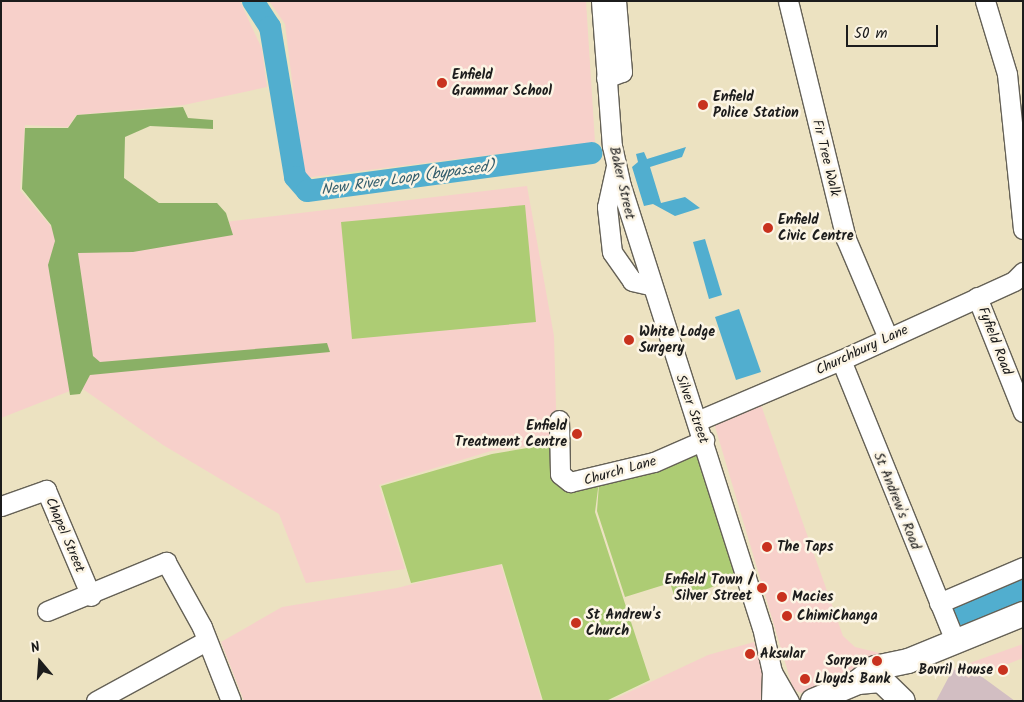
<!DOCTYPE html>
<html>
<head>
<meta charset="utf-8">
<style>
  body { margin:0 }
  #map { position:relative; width:1024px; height:702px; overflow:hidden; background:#ece2c1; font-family:Kalam,sans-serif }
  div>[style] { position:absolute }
  .built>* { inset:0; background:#f7d0ca }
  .industrial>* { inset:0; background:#d2bec2 }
  .green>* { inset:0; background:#adcc74 }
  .forest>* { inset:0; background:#8ab066 }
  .water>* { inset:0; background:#51aecf }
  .river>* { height:22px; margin:-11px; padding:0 11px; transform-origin:11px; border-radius:11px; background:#51aecf }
  .roads { filter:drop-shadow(1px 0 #656156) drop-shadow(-1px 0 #656156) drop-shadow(0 1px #656156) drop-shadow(0 -1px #656156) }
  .minor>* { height:19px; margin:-9.5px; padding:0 9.5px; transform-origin:9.5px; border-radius:9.5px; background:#fff }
  .major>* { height:24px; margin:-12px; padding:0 12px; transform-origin:12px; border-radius:12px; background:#fff }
  .dots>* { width:14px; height:14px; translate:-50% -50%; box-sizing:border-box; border:2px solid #fcf5e5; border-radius:50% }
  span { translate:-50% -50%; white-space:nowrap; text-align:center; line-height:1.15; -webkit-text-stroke:5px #fcf5e5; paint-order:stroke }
  .poi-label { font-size:14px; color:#1c1c1c; font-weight:700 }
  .left { translate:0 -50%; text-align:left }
  .right { translate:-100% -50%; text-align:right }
  .street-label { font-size:14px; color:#1c1c1c }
  .water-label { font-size:15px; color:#345e6d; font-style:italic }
  .frame { position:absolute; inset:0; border:2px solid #1c1c1c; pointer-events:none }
  .north { position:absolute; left:15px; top:637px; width:50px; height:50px; -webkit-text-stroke:4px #fcf5e5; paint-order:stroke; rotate:342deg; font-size:14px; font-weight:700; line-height:20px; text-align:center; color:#1c1c1c }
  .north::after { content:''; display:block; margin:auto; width:18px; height:22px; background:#1c1c1c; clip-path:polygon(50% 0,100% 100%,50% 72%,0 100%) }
  .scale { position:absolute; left:846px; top:25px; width:92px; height:22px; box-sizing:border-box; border:2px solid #1c1c1c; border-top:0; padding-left:6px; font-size:15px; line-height:18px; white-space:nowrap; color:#1c1c1c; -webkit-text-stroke:4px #fcf5e5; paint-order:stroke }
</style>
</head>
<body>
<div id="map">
  <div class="built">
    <i style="clip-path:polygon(1px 1px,240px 1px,262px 49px,267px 87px,184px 105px,76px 115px,68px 127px,25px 125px,20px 190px,53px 229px,175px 228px,527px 186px,554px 336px,557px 442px,491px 451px,379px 485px,405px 569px,306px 583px,279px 514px,163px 445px,80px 387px,1px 418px)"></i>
    <i style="clip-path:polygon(269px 1px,586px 1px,595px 142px,304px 178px,285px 24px)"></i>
    <i style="clip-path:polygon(760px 402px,843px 636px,855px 647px,896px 657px,801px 693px,793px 689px,714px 423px)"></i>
    <i style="clip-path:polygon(488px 565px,501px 565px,542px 701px,244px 701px,221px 642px,282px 607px,397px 588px)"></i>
    <i style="clip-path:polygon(754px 642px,763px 676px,762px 701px,610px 701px,708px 655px)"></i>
    <i style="clip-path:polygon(1023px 644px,1023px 658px,980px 675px,974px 671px,969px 678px,953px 669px)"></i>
  </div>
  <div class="industrial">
    <i style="clip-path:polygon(953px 669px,969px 678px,974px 671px,1015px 701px,936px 701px)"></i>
  </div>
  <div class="green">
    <i style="clip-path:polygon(525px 205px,536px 322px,352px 339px,341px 222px)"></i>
    <i style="clip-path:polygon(557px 443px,557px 472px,599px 481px,595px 512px,650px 680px,606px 701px,543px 701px,502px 564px,411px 583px,381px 486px,492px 454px)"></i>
    <i style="clip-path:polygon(697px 452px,738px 577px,676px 601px,670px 583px,625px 597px,597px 511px,599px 484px)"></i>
  </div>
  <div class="forest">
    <i style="clip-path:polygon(183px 107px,188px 118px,213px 120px,213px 129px,150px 126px,125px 137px,124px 178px,159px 203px,217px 203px,226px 213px,233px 235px,133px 252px,78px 253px,93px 356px,100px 362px,327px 343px,330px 352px,90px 375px,80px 394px,70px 395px,48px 265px,55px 241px,51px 225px,22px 189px,25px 128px,68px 128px,77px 115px)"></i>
  </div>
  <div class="water">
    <i style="clip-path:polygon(686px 147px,682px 157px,650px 167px,661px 203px,685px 197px,700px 208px,675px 216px,653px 204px,644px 206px,632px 167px,638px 162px,636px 154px,644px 152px,647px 159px)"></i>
    <i style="clip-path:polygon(705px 239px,722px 295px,709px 299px,693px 242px)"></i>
    <i style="clip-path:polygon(739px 309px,761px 372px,736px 380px,715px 317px)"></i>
  </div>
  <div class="river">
    <i style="left:253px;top:1px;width:31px;rotate:57deg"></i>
    <i style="left:270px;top:27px;width:152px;rotate:80.5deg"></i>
    <i style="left:295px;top:177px;width:18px;rotate:49deg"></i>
    <i style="left:307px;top:191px;width:287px;rotate:-7.6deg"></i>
    <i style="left:962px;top:614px;width:65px;rotate:-20.7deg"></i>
  </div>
  <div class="roads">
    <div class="minor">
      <i style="left:601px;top:1px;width:145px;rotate:85.7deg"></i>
      <i style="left:612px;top:146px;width:41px;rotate:77.3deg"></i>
      <i style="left:621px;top:186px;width:463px;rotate:72.3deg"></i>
      <i style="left:762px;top:627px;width:46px;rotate:77.5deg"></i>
      <i style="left:772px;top:672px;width:29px;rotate:92deg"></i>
      <i style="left:788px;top:1px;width:245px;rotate:76.3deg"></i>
      <i style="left:846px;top:239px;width:108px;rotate:67deg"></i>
      <i style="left:985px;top:1px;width:76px;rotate:73.2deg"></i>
      <i style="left:1007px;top:74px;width:156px;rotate:84.1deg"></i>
      <i style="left:606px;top:78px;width:17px;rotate:-21deg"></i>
      <i style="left:622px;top:72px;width:71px;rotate:-94.8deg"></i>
      <i style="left:616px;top:166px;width:42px;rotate:102.4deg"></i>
      <i style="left:607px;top:207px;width:45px;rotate:83.7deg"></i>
      <i style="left:612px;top:252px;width:35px;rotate:55deg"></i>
      <i style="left:632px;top:281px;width:18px;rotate:13deg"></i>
      <i style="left:977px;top:297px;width:124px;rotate:68.2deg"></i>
      <i style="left:841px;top:360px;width:303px;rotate:67.9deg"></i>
      <i style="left:559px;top:420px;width:54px;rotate:88.9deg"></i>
      <i style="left:560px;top:474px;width:13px;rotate:39deg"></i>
      <i style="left:570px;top:482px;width:86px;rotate:-13.4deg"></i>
      <i style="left:654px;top:462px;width:55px;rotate:-23.7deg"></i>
      <i style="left:697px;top:421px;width:156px;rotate:-23deg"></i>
      <i style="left:841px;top:360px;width:190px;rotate:-24.5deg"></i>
      <i style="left:1014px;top:281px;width:13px;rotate:-45deg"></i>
      <i style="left:1px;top:506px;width:48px;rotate:-19.6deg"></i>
      <i style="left:46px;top:490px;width:115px;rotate:67deg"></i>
      <i style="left:939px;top:603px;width:91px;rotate:-23.2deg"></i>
      <i style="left:47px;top:611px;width:129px;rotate:-22.4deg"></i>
      <i style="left:166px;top:562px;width:74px;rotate:61deg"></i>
      <i style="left:202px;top:627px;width:79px;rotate:68.6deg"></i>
      <i style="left:772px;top:672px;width:34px;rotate:60deg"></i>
      <i style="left:96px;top:701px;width:125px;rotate:-28.6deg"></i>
    </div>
    <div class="major">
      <i style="left:858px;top:682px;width:23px;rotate:-5deg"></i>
      <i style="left:881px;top:680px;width:30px;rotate:44deg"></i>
      <i style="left:813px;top:701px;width:49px;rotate:-22.9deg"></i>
      <i style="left:858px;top:682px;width:22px;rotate:-39deg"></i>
      <i style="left:875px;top:668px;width:34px;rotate:-12deg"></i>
      <i style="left:908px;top:661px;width:124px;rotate:-22.2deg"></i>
    </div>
  </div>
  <div class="dots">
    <i style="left:442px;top:83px;background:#c8321e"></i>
    <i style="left:703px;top:105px;background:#c8321e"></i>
    <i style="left:768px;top:228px;background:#c8321e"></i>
    <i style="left:629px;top:340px;background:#c8321e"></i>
    <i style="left:577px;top:434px;background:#c8321e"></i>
    <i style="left:767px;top:547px;background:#c8321e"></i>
    <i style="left:762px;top:588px;background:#c8321e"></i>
    <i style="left:782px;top:597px;background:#c8321e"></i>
    <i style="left:787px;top:616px;background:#c8321e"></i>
    <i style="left:576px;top:623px;background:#c8321e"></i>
    <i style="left:750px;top:654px;background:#c8321e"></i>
    <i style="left:877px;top:661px;background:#c8321e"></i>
    <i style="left:1003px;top:670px;background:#c8321e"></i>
    <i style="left:805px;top:679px;background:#c8321e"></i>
  </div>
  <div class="poi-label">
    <span class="left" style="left:452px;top:83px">Enfield<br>Grammar School</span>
    <span class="left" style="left:713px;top:105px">Enfield<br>Police Station</span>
    <span class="left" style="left:778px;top:228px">Enfield<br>Civic Centre</span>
    <span class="left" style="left:639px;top:340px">White Lodge<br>Surgery</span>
    <span class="right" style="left:567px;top:434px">Enfield<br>Treatment Centre</span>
    <span class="left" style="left:777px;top:547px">The Taps</span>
    <span class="right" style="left:752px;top:588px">Enfield Town /<br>Silver Street</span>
    <span class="left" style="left:792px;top:597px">Macies</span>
    <span class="left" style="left:586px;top:623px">St Andrew's<br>Church</span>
    <span class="left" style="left:797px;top:616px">ChimiChanga</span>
    <span class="left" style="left:760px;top:654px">Aksular</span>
    <span class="right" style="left:867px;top:661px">Sorpen</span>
    <span class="right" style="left:993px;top:670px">Bovril House</span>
    <span class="left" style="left:815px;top:679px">Lloyds Bank</span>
  </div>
  <div class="street-label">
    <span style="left:826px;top:158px;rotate:76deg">Fir Tree Walk</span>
    <span style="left:622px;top:183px;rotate:77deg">Baker Street</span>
    <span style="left:995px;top:341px;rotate:69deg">Fyfield Road</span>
    <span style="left:862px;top:350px;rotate:-25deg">Churchbury Lane</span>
    <span style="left:692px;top:409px;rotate:70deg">Silver Street</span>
    <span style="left:620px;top:471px;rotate:-16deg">Church Lane</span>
    <span style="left:897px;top:501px;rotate:68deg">St Andrew's Road</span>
    <span style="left:65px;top:535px;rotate:67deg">Chapel Street</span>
  </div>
  <div class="water-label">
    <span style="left:408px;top:179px;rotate:-8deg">New River Loop (bypassed)</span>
  </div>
  <div class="frame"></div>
  <div class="north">N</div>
  <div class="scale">50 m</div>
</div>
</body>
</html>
